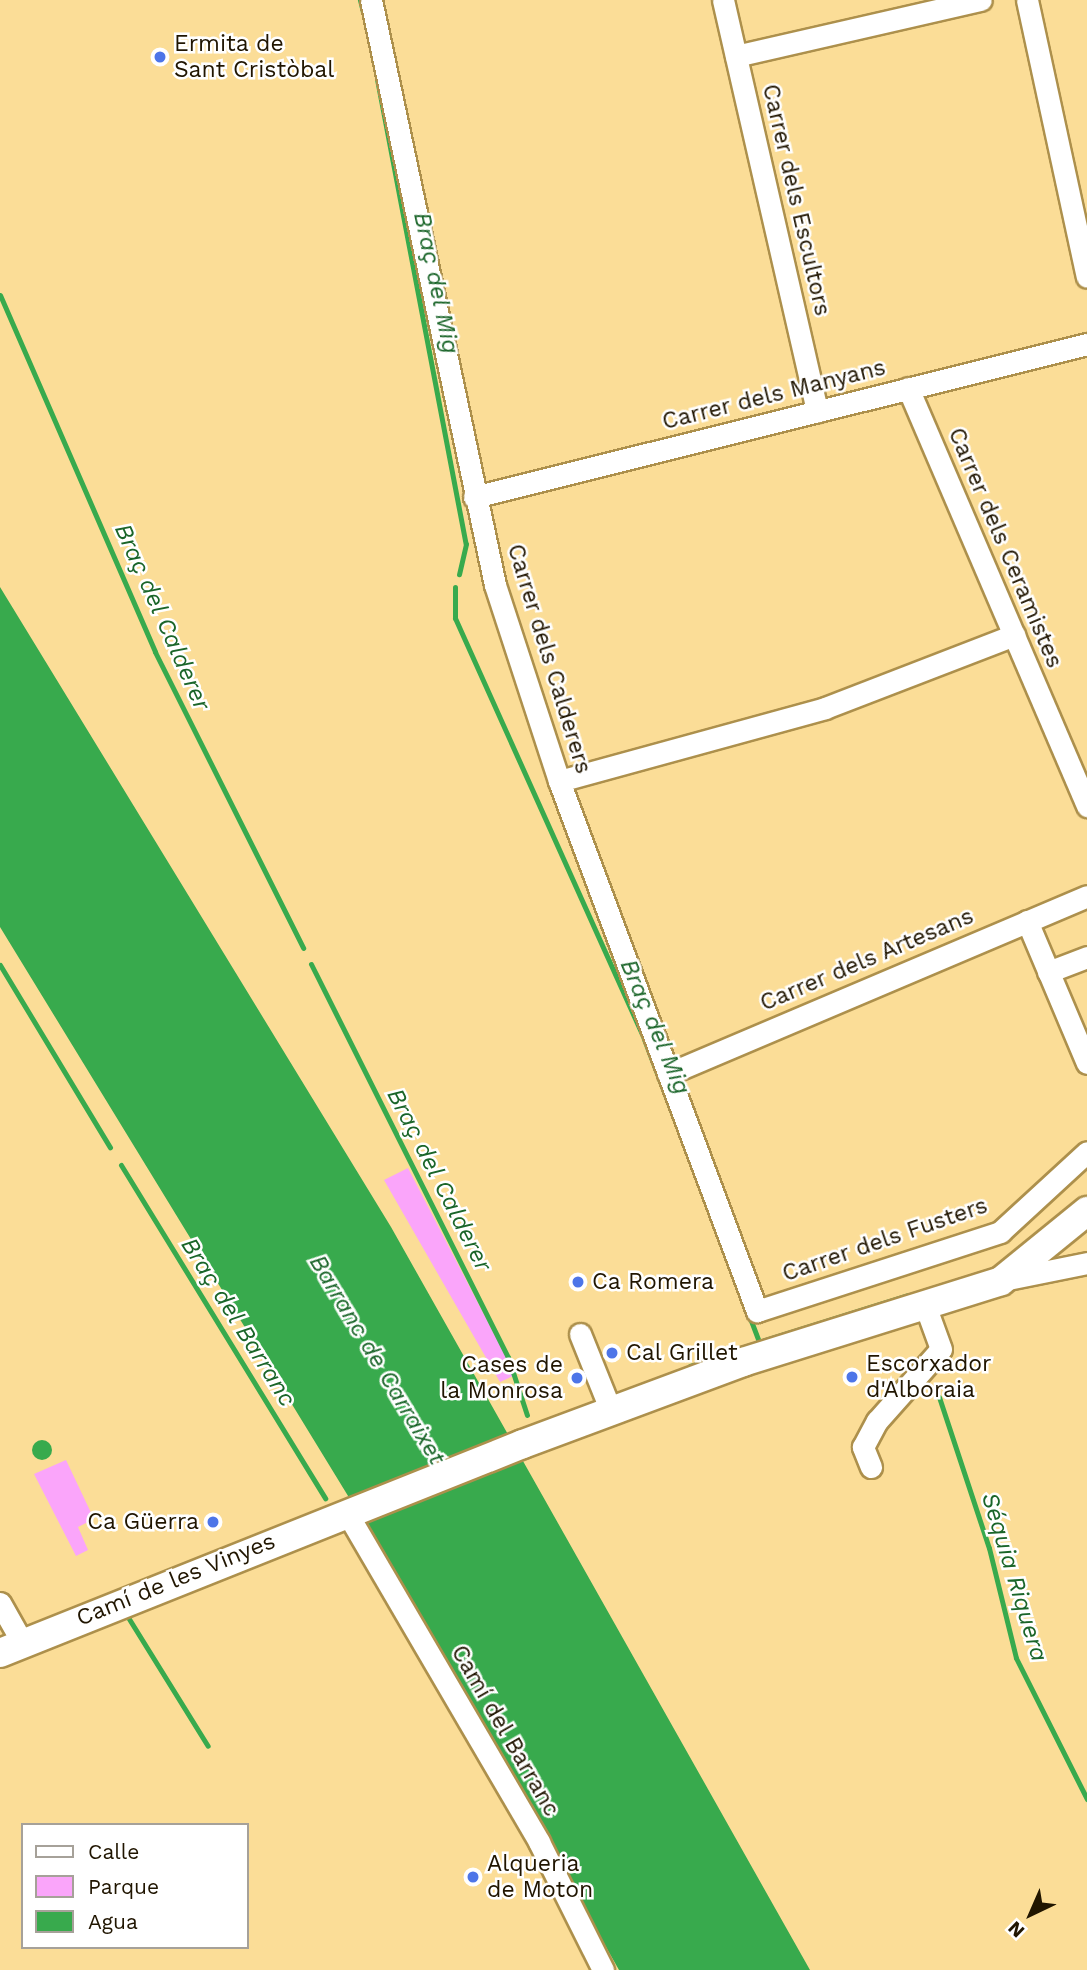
<!DOCTYPE html>
<html>
<head>
<meta charset="utf-8">
<style>
  body { margin:0 }
  #map { position:relative; width:1087px; height:1970px; overflow:hidden; background:#fbdd97; font-family:"Work Sans",sans-serif }
  div>[style] { position:absolute }
  .green>* { inset:0; background:#faa5fa }
  .water>* { inset:0; background:#38aa4d }
  .round { border-radius:50% }
  .stream>* { height:5px; margin:-2.5px; padding:0 2.5px; transform-origin:2.5px; border-radius:2.5px; background:#38aa4d }
  .roads { filter:drop-shadow(2px 0 #ad904c) drop-shadow(-2px 0 #ad904c) drop-shadow(0 2px #ad904c) drop-shadow(0 -2px #ad904c) }
  .minor>* { height:21px; margin:-10.5px; padding:0 10.5px; transform-origin:10.5px; border-radius:10.5px; background:#fff }
  .major>* { height:28px; margin:-14px; padding:0 14px; transform-origin:14px; border-radius:14px; background:#fff }
  .dots>* { width:19px; height:19px; translate:-50% -50%; box-sizing:border-box; border:4px solid #fff; border-radius:50% }
  span { translate:-50% -50%; white-space:nowrap; text-align:center; line-height:1.15; -webkit-text-stroke:5px #fff; paint-order:stroke }
  .poi-label { font-size:23px; color:#201500 }
  .left { translate:0 -50%; text-align:left }
  .right { translate:-100% -50%; text-align:right }
  .street-label { font-size:23px; color:#201500 }
  .water-label { font-size:24px; color:#1a6529; font-style:italic }
  .legend { position:absolute; left:21px; top:1823px; width:228px; height:126px; box-sizing:border-box; background:#fff; border:2px solid #a6a199; margin:0; padding:9px 12px; list-style:none; font-size:21px; color:#201500 }
  .legend li { display:flex; align-items:center; gap:14px; height:35px }
  .legend b { width:35px; border:2px solid #a6a199 }
  .north { position:absolute; left:996px; top:1879px; width:70px; height:70px; -webkit-text-stroke:5px #fff; paint-order:stroke; rotate:224deg; font-size:19px; font-weight:700; line-height:28px; text-align:center; color:#201500 }
  .north::after { content:''; display:block; margin:auto; width:24px; height:32px; background:#201500; clip-path:polygon(50% 0,100% 100%,50% 72%,0 100%) }
</style>
</head>
<body>
<div id="map">
  <div class="green">
    <i style="clip-path:polygon(408px 1168px,506px 1357px,513px 1376px,500px 1382px,384px 1180px)"></i>
    <i style="clip-path:polygon(66px 1460px,94px 1519px,78px 1527px,88px 1550px,76px 1556px,34px 1474px)"></i>
  </div>
  <div class="water">
    <i style="clip-path:polygon(0 587px,391px 1227px,810px 1970px,619px 1970px,375px 1540px,0 927px)"></i>
    <i class="round" style="left:32px;top:1440px;width:20px;height:20px"></i>
  </div>
  <div class="stream">
    <i style="left:360px;top:0;width:12px;rotate:76deg"></i>
    <i style="left:377px;top:79px;width:473px;rotate:79.2deg"></i>
    <i style="left:466px;top:544px;width:31px;rotate:103deg"></i>
    <i style="left:0;top:295px;width:389px;rotate:66.5deg"></i>
    <i style="left:155px;top:652px;width:331px;rotate:63.4deg"></i>
    <i style="left:455px;top:587px;width:31px;rotate:90deg"></i>
    <i style="left:455px;top:618px;width:461px;rotate:65.8deg"></i>
    <i style="left:644px;top:1039px;width:324px;rotate:69.2deg"></i>
    <i style="left:759px;top:1342px;width:156px;rotate:-17.5deg"></i>
    <i style="left:311px;top:964px;width:440px;rotate:63.4deg"></i>
    <i style="left:508px;top:1357px;width:61px;rotate:71.9deg"></i>
    <i style="left:0;top:965px;width:213px;rotate:58.9deg"></i>
    <i style="left:121px;top:1165px;width:391px;rotate:58.5deg"></i>
    <i style="left:690px;top:1366px;width:14px;rotate:-17deg"></i>
    <i style="left:939px;top:1397px;width:159px;rotate:71.7deg"></i>
    <i style="left:989px;top:1548px;width:113px;rotate:76.2deg"></i>
    <i style="left:1016px;top:1658px;width:158px;rotate:63.3deg"></i>
    <i style="left:126px;top:1614px;width:155px;rotate:58.2deg"></i>
  </div>
  <div class="roads">
    <div class="minor">
      <i style="left:371px;top:0;width:598px;rotate:78.03deg"></i>
      <i style="left:495px;top:585px;width:206px;rotate:71.9deg"></i>
      <i style="left:559px;top:781px;width:566px;rotate:69.52deg"></i>
      <i style="left:757px;top:1311px;width:256px;rotate:-18deg"></i>
      <i style="left:1000px;top:1232px;width:118px;rotate:-42.6deg"></i>
      <i style="left:723px;top:0;width:422px;rotate:77.1deg"></i>
      <i style="left:1027px;top:0;width:283px;rotate:77.8deg"></i>
      <i style="left:736px;top:56px;width:251px;rotate:-12.9deg"></i>
      <i style="left:908px;top:388px;width:455px;rotate:66.8deg"></i>
      <i style="left:474px;top:497px;width:632px;rotate:-14.01deg"></i>
      <i style="left:559px;top:781px;width:276px;rotate:-15.3deg"></i>
      <i style="left:825px;top:708px;width:203px;rotate:-21.1deg"></i>
      <i style="left:1027px;top:921px;width:154px;rotate:67.1deg"></i>
      <i style="left:1048px;top:972px;width:42px;rotate:-21deg"></i>
      <i style="left:668px;top:1074px;width:455px;rotate:-23deg"></i>
      <i style="left:1003px;top:1280px;width:86px;rotate:-11.4deg"></i>
      <i style="left:580px;top:1334px;width:83px;rotate:68.1deg"></i>
      <i style="left:871px;top:1467px;width:22px;rotate:-112deg"></i>
      <i style="left:863px;top:1447px;width:30px;rotate:-62deg"></i>
      <i style="left:877px;top:1421px;width:96px;rotate:-48.4deg"></i>
      <i style="left:941px;top:1349px;width:47px;rotate:-110deg"></i>
      <i style="left:347px;top:1513px;width:381px;rotate:59.7deg"></i>
      <i style="left:539px;top:1842px;width:143px;rotate:63.4deg"></i>
      <i style="left:0;top:1603px;width:45px;rotate:60.6deg"></i>
    </div>
    <div class="major">
      <i style="left:0;top:1653px;width:563px;rotate:-21.78deg"></i>
      <i style="left:523px;top:1444px;width:235px;rotate:-20.4deg"></i>
      <i style="left:743px;top:1362px;width:270px;rotate:-17.4deg"></i>
      <i style="left:1001px;top:1281px;width:111px;rotate:-39.1deg"></i>
    </div>
  </div>
  <div class="dots">
    <i style="left:160px;top:57px;background:#4d75e8"></i>
    <i style="left:578px;top:1282px;background:#4d75e8"></i>
    <i style="left:612px;top:1353px;background:#4d75e8"></i>
    <i style="left:852px;top:1377px;background:#4d75e8"></i>
    <i style="left:577px;top:1378px;background:#4d75e8"></i>
    <i style="left:213px;top:1522px;background:#4d75e8"></i>
    <i style="left:473px;top:1877px;background:#4d75e8"></i>
  </div>
  <div class="poi-label">
    <span class="left" style="left:174px;top:57px">Ermita de<br>Sant Cristòbal</span>
    <span class="left" style="left:592px;top:1282px">Ca Romera</span>
    <span class="left" style="left:626px;top:1353px">Cal Grillet</span>
    <span class="left" style="left:866px;top:1377px">Escorxador<br>d'Alboraia</span>
    <span class="right" style="left:563px;top:1378px">Cases de<br>la Monrosa</span>
    <span class="right" style="left:199px;top:1522px">Ca Güerra</span>
    <span class="left" style="left:487px;top:1877px">Alqueria<br>de Moton</span>
  </div>
  <div class="street-label">
    <span style="left:796px;top:200px;rotate:77deg">Carrer dels Escultors</span>
    <span style="left:774px;top:395px;rotate:-14deg">Carrer dels Manyans</span>
    <span style="left:1005px;top:548px;rotate:67deg">Carrer dels Ceramistes</span>
    <span style="left:549px;top:659px;rotate:73deg">Carrer dels Calderers</span>
    <span style="left:867px;top:960px;rotate:-23deg">Carrer dels Artesans</span>
    <span style="left:885px;top:1240px;rotate:-19deg">Carrer dels Fusters</span>
    <span style="left:176px;top:1580px;rotate:-22deg">Camí de les Vinyes</span>
    <span style="left:505px;top:1731px;rotate:60deg">Camí del Barranc</span>
  </div>
  <div class="water-label">
    <span style="left:436px;top:283px;rotate:78deg">Braç del Mig</span>
    <span style="left:162px;top:617px;rotate:66deg">Braç del Calderer</span>
    <span style="left:655px;top:1027px;rotate:67deg">Braç del Mig</span>
    <span style="left:439px;top:1180px;rotate:63deg">Braç del Calderer</span>
    <span style="left:238px;top:1322px;rotate:58deg">Braç del Barranc</span>
    <span style="left:377px;top:1360px;rotate:59deg">Barranc de Carraixet</span>
    <span style="left:1014px;top:1577px;rotate:73deg">Séquia Riquera</span>
  </div>
  <ul class="legend">
  <li><b style="height:9px;background:#fff"></b>Calle</li>
  <li><b style="height:19px;background:#faa5fa"></b>Parque</li>
  <li><b style="height:19px;background:#38aa4d"></b>Agua</li>
  </ul>
  <div class="north">N</div>
</div>
</body>
</html>
